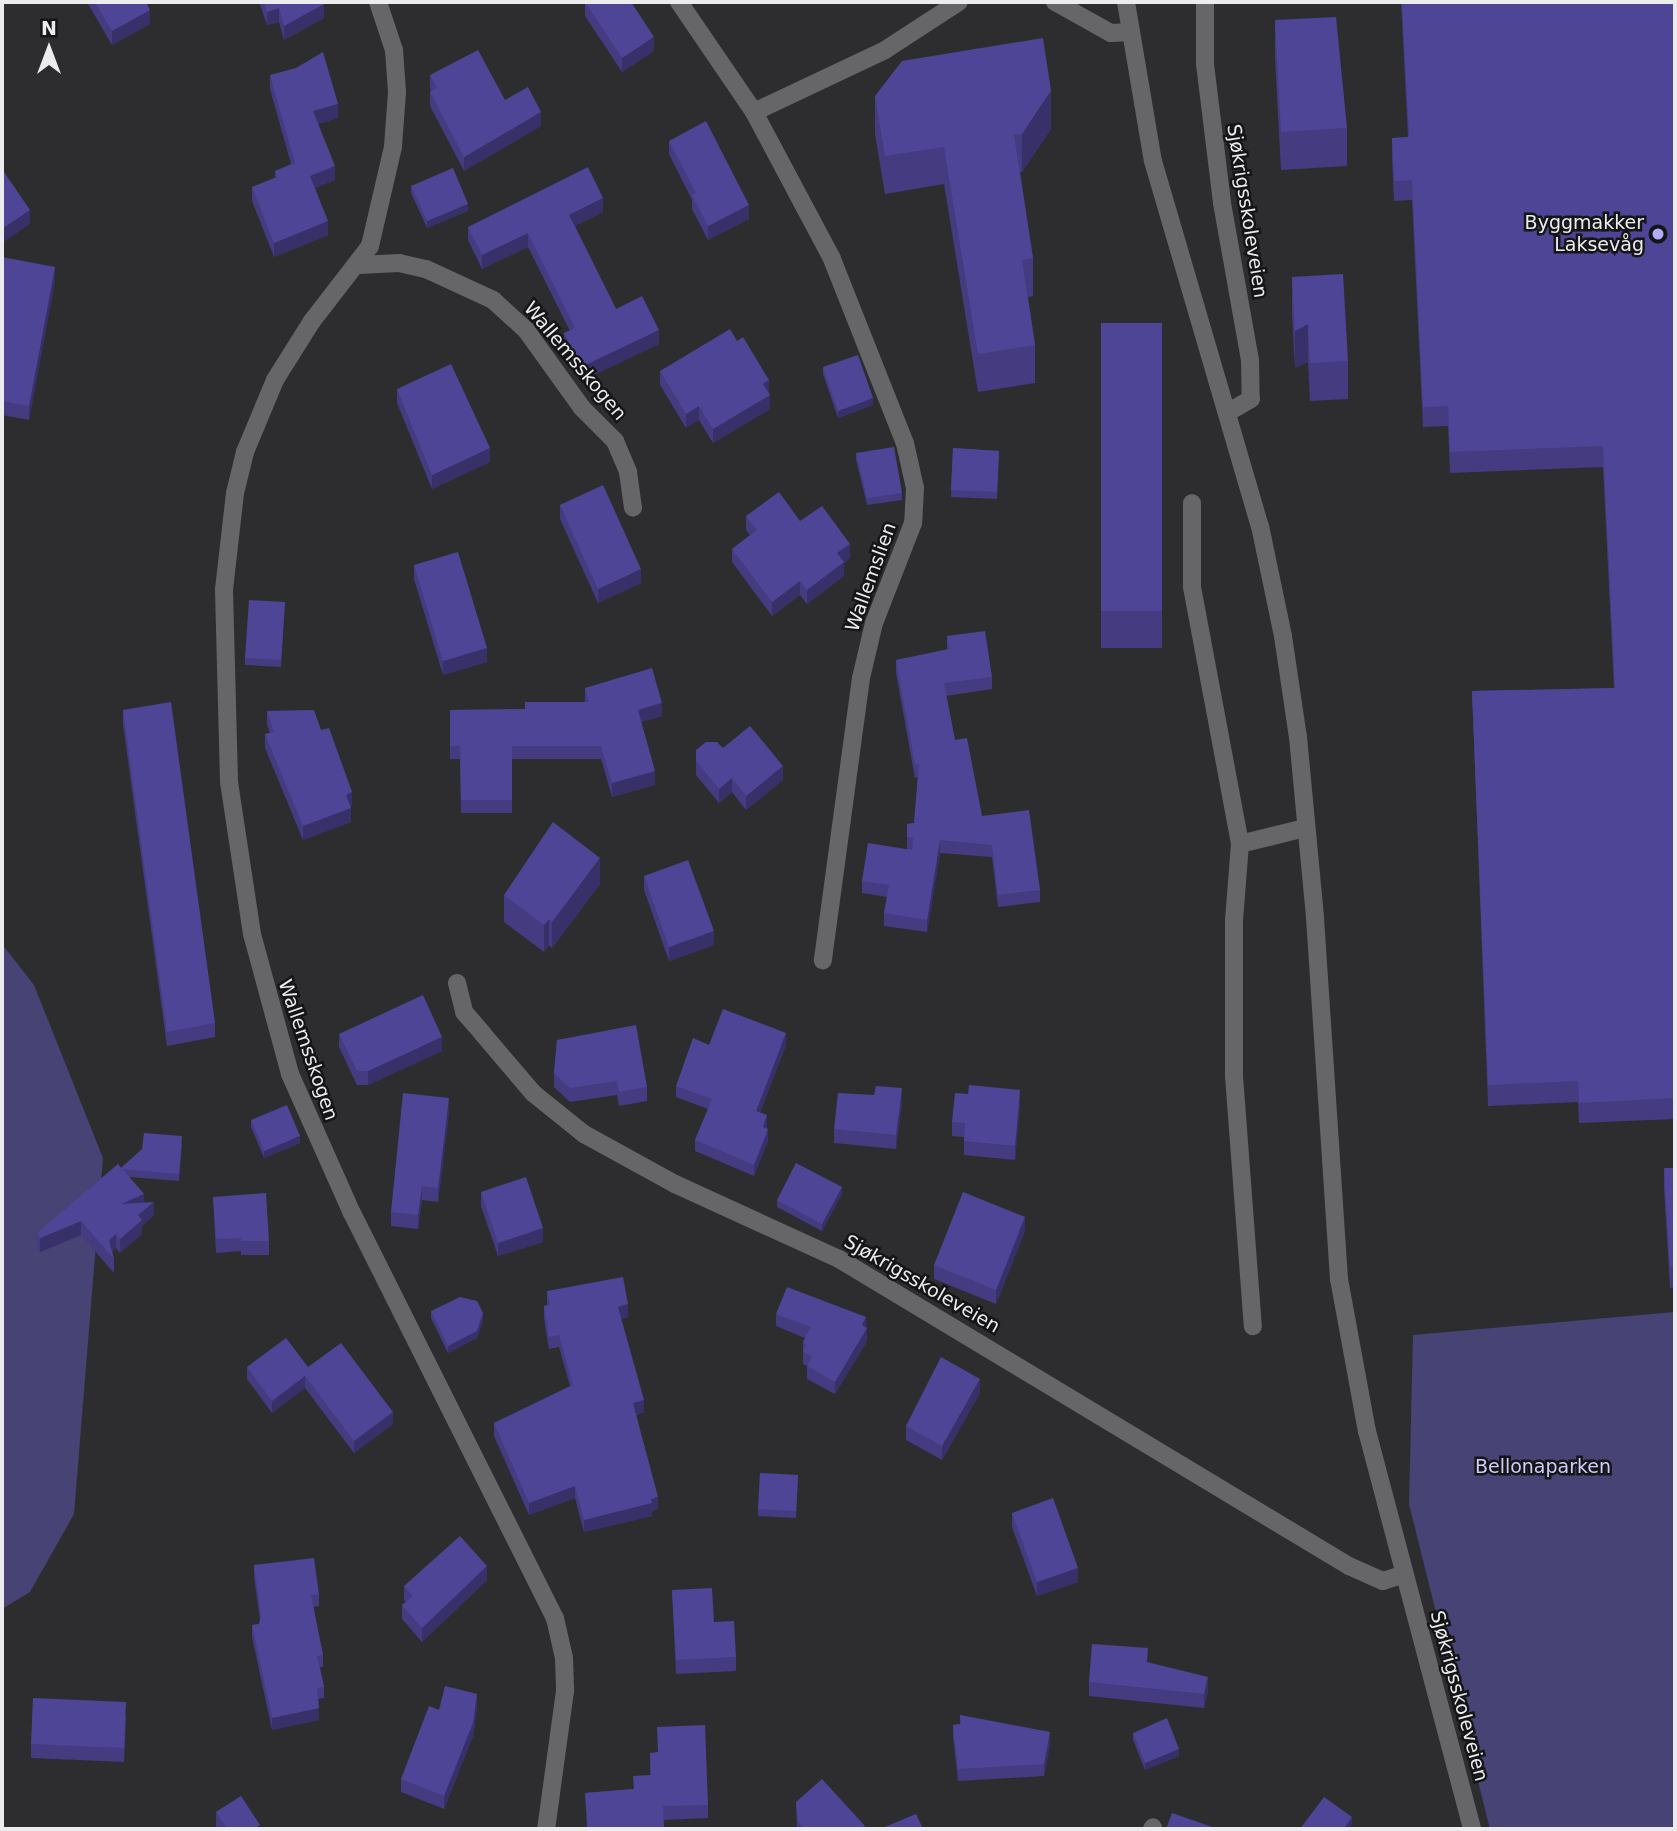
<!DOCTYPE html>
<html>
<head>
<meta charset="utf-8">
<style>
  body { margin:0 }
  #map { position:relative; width:1677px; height:1831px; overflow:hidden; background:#2d2d30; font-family:"DejaVu Sans",sans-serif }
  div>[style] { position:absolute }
  .green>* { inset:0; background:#474374 }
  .street>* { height:18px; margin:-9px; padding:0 9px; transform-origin:9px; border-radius:9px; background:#666668 }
  .wall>* { inset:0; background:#443b81 }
  .shaded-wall>* { inset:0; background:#373069 }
  .building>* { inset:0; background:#4f4596 }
  .dots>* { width:19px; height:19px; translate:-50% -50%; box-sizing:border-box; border:4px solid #151517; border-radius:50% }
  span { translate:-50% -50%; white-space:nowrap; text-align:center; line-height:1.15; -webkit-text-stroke:5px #151517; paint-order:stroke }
  .street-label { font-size:19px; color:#ececef }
  .poi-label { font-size:19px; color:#ececef }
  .right { translate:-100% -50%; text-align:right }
  .park-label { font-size:19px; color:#cdccfa }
  .frame { position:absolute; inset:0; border:4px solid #ececef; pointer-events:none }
  .north { position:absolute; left:14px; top:14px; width:70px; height:70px; -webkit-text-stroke:5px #151517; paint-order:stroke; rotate:0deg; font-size:19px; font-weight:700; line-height:28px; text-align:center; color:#ececef }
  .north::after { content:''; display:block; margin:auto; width:24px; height:32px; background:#ececef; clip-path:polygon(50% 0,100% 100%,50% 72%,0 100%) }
</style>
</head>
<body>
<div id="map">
  <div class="green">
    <i style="clip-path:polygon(2px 944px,34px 985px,103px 1158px,74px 1514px,30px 1592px,2px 1609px)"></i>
    <i style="clip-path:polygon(1675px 1312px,1675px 1829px,1490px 1829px,1409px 1504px,1413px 1335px)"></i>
  </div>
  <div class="street">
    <i style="left:378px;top:2px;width:51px;rotate:71.6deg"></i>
    <i style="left:394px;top:50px;width:42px;rotate:85.9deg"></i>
    <i style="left:397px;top:92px;width:55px;rotate:94.2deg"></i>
    <i style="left:393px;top:147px;width:102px;rotate:103.1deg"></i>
    <i style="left:370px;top:246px;width:95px;rotate:127.7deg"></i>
    <i style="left:312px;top:321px;width:70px;rotate:122.1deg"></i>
    <i style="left:275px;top:380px;width:78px;rotate:112.6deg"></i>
    <i style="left:245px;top:452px;width:42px;rotate:103.7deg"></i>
    <i style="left:235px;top:493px;width:98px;rotate:96.5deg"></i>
    <i style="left:224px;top:590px;width:192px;rotate:88.5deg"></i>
    <i style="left:229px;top:782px;width:154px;rotate:81.4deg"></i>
    <i style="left:252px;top:934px;width:145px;rotate:74.8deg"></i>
    <i style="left:290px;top:1074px;width:152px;rotate:66deg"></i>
    <i style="left:352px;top:1213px;width:453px;rotate:63.4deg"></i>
    <i style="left:555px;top:1618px;width:41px;rotate:77.3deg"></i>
    <i style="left:564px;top:1658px;width:33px;rotate:88deg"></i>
    <i style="left:565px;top:1691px;width:139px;rotate:97.8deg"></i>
    <i style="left:679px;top:2px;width:133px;rotate:55.7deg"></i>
    <i style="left:754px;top:112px;width:166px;rotate:62deg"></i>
    <i style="left:832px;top:259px;width:198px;rotate:68.4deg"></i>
    <i style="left:905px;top:443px;width:46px;rotate:77.5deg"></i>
    <i style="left:915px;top:488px;width:35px;rotate:93deg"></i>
    <i style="left:913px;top:523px;width:107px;rotate:111.3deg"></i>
    <i style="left:874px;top:623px;width:57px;rotate:103.3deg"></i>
    <i style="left:861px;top:678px;width:285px;rotate:97.7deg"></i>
    <i style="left:1055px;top:2px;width:64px;rotate:29deg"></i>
    <i style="left:1111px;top:33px;width:19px;rotate:-3deg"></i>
    <i style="left:1126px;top:2px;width:161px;rotate:80.4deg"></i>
    <i style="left:1153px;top:161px;width:380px;rotate:73.7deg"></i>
    <i style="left:1260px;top:526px;width:112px;rotate:78.2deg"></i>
    <i style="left:1283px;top:636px;width:102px;rotate:81.6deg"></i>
    <i style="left:1298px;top:737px;width:182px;rotate:84.6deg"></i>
    <i style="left:1315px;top:918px;width:362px;rotate:86.2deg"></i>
    <i style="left:1339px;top:1279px;width:155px;rotate:79.6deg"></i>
    <i style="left:1367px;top:1431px;width:412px;rotate:75.2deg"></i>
    <i style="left:1205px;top:2px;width:62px;rotate:90deg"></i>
    <i style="left:1205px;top:64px;width:140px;rotate:83deg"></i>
    <i style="left:1222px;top:203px;width:159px;rotate:79.9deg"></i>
    <i style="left:1250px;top:360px;width:39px;rotate:89deg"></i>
    <i style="left:1251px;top:399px;width:28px;rotate:150deg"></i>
    <i style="left:754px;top:112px;width:145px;rotate:-25.3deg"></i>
    <i style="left:885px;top:50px;width:88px;rotate:-33deg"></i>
    <i style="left:359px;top:265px;width:40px;rotate:-2.9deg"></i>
    <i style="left:399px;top:263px;width:28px;rotate:13deg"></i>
    <i style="left:426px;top:269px;width:74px;rotate:24.8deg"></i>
    <i style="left:493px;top:300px;width:45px;rotate:42.3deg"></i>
    <i style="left:526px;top:330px;width:96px;rotate:54.3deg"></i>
    <i style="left:582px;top:408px;width:47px;rotate:45deg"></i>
    <i style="left:615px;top:441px;width:34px;rotate:67deg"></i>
    <i style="left:628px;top:472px;width:36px;rotate:82deg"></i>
    <i style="left:1192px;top:503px;width:84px;rotate:90deg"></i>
    <i style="left:1192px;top:587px;width:261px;rotate:79.4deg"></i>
    <i style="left:1240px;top:844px;width:67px;rotate:-13.8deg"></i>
    <i style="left:1240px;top:844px;width:76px;rotate:94.5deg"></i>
    <i style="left:1234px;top:920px;width:156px;rotate:90deg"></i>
    <i style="left:1234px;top:1076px;width:251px;rotate:85.7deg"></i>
    <i style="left:457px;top:983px;width:30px;rotate:76deg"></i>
    <i style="left:464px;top:1012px;width:28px;rotate:49deg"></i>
    <i style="left:482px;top:1033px;width:79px;rotate:49.6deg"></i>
    <i style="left:533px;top:1093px;width:65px;rotate:38.8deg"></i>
    <i style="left:584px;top:1134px;width:104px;rotate:28.8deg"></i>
    <i style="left:675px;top:1184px;width:180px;rotate:24.6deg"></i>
    <i style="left:839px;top:1259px;width:595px;rotate:31.05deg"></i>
    <i style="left:1349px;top:1566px;width:37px;rotate:24deg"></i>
    <i style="left:1383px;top:1581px;width:22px;rotate:-18deg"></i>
    <i style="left:1152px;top:1829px;width:2px;rotate:-63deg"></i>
  </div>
  <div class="wall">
    <i style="clip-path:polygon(87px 2px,146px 2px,150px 24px,112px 45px)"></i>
    <i style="clip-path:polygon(259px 2px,323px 2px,324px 18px,284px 40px,279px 22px,267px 25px)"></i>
    <i style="clip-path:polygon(585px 2px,654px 51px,622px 72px,585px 16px)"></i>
    <i style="clip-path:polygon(1401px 2px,1675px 2px,1675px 1119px,1579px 1123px,1578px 1102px,1488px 1106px,1472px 691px,1614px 688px,1603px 467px,1450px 473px,1448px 426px,1423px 427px,1412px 200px,1394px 201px,1392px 158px,1392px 138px,1408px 137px)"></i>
    <i style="clip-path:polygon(1275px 20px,1347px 128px,1347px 166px,1281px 170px,1275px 58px)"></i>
    <i style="clip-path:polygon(270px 75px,338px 118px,318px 124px,335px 180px,315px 188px,328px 235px,274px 257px,252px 201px,252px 187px,275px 178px,275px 171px,291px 164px,270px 89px)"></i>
    <i style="clip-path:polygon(430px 75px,505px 100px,541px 126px,464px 171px,430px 106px,430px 92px,431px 91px,430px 89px)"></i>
    <i style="clip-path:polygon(875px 96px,1051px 129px,1022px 172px,1020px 172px,1033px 258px,1033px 296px,1028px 297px,1035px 345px,1035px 383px,978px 392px,944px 184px,885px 194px,875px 134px)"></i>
    <i style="clip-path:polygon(669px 141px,749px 219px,708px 240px,692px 209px,692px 200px,669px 154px)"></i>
    <i style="clip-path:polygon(411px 186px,468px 211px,427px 228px,411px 193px)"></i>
    <i style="clip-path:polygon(603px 212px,575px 226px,616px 309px,659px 344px,581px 381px,564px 347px,564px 333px,570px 331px,528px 247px,482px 269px,468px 240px,468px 227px)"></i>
    <i style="clip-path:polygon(2px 257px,55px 280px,29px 420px,2px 415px)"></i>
    <i style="clip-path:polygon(1292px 277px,1348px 361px,1348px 399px,1310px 401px,1308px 362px,1295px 368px,1292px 315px)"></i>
    <i style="clip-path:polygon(1101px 323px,1162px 323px,1162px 648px,1101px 648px)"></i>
    <i style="clip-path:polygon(823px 367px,873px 405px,838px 418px,823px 374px)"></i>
    <i style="clip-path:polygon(660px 371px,769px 393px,770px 409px,713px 443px,699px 420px,686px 428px,660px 385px)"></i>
    <i style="clip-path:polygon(397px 389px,490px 462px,432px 489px,397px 403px)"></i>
    <i style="clip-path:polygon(953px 448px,999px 451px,997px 499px,951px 497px)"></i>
    <i style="clip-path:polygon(856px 453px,902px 493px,902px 500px,867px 505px,856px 460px)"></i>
    <i style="clip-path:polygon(560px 505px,641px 583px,598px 603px,560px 519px)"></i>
    <i style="clip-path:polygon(746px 516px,800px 521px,850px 558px,844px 563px,844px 576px,807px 604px,800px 595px,772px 616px,732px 562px,732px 549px,750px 535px,746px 530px)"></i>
    <i style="clip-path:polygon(414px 565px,487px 662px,443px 675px,414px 579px)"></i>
    <i style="clip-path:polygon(285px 602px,281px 667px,245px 665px,245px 658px)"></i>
    <i style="clip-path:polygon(947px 636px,992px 677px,992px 689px,946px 696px,955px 740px,982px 816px,1040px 890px,1040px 902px,998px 907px,992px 857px,940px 853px,927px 932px,884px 926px,884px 913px,887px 897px,862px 893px,862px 881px,907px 850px,907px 824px,914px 823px,918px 777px,915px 778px,896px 673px,896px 660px,947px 650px)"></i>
    <i style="clip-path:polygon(585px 688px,662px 716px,641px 722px,655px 785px,612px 797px,601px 759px,512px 759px,512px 813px,461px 813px,460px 759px,450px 759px,450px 710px,525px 709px,585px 702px)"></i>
    <i style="clip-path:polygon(123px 710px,215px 1023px,215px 1037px,167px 1046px,123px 724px)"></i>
    <i style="clip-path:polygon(267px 711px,321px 730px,352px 805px,350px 807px,351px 822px,303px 840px,265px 748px,265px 734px,270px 733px,267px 725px)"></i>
    <i style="clip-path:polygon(723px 748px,783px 780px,746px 810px,732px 792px,719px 803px,696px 775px,696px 750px)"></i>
    <i style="clip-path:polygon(644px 876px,714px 945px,669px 961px,644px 890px)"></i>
    <i style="clip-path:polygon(600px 884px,552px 948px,549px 945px,544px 952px,504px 922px,504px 895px)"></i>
    <i style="clip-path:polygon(339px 1034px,442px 1051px,368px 1085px,357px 1085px,339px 1047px)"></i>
    <i style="clip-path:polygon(557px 1040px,647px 1087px,647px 1101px,619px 1106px,617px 1095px,570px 1102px,554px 1087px,554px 1073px)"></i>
    <i style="clip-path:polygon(709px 1045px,786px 1045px,760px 1113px,767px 1127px,768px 1141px,754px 1176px,695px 1151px,695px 1140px,708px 1109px,676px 1097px,676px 1086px)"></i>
    <i style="clip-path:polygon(902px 1102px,896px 1149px,834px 1143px,834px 1129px)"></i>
    <i style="clip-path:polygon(1020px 1104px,1015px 1160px,964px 1155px,964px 1137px,952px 1136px,952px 1122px)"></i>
    <i style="clip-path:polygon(449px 1112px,438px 1202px,422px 1200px,418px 1229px,391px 1226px,391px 1212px)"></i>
    <i style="clip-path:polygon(251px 1120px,300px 1143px,264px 1158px,251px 1127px)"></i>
    <i style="clip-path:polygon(182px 1143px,179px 1181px,129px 1177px,144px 1202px,154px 1215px,142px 1226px,142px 1234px,120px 1253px,116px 1248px,112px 1252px,114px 1259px,114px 1273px,81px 1235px,40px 1252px,37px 1247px,37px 1233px,121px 1168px)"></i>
    <i style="clip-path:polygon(1664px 1168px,1675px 1168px,1675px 1287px,1670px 1288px,1664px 1189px)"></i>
    <i style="clip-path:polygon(481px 1192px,543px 1242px,498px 1256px,481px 1206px)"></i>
    <i style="clip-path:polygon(842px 1194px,822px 1231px,777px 1207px,777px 1200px)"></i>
    <i style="clip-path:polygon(213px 1197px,269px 1241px,269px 1255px,241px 1255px,241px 1251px,216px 1253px)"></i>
    <i style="clip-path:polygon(1025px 1231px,996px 1304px,934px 1279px,934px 1265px)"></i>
    <i style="clip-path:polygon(547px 1291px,628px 1317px,621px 1319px,644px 1412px,636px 1415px,658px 1509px,652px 1511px,652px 1516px,584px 1532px,575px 1498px,529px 1515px,494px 1436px,494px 1423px,570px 1386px,559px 1347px,549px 1349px,544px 1319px,544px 1306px,547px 1305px)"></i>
    <i style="clip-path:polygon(431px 1311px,483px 1320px,477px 1338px,448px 1353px,431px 1318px)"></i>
    <i style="clip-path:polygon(776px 1314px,866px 1327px,867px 1341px,835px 1394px,807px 1379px,807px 1366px,803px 1364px,803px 1342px,805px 1338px,776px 1326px)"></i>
    <i style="clip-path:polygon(247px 1367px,308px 1367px,393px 1424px,354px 1453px,305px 1388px,272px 1413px,247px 1379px)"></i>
    <i style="clip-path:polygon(980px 1393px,942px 1460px,906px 1440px,906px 1426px)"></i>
    <i style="clip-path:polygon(798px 1475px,796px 1518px,758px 1516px,758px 1509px)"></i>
    <i style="clip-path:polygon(1012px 1513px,1078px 1582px,1037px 1596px,1012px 1527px)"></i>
    <i style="clip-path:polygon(254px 1565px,319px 1594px,319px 1606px,313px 1607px,323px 1655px,323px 1667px,320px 1667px,324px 1687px,324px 1698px,318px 1699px,319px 1720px,272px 1730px,252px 1637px,252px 1625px,259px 1624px,260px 1620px,254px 1577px)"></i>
    <i style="clip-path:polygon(487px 1580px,422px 1642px,402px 1619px,402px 1605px,406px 1602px,404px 1600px,404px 1586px)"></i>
    <i style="clip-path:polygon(672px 1590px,714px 1622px,736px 1657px,736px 1671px,676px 1674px)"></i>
    <i style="clip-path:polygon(1089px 1682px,1208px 1691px,1204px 1708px,1089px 1696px)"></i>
    <i style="clip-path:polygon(477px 1707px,473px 1736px,444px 1809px,401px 1792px,401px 1779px,439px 1710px)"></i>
    <i style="clip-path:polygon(960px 1715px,1050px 1744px,1044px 1776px,958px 1781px,953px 1737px,953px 1725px,960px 1724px)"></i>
    <i style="clip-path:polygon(126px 1716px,124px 1762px,31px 1758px,31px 1744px)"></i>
    <i style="clip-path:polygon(1133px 1733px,1179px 1756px,1145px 1770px,1133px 1740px)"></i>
    <i style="clip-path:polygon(650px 1753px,708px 1805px,708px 1818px,663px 1820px,664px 1829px,587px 1829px,585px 1793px,633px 1789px,650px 1775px)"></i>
    <i style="clip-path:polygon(796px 1802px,865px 1829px,797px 1829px)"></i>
    <i style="clip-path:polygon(216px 1812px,260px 1829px,218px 1829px,216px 1826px)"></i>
  </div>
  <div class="shaded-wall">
    <i style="clip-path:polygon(324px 4px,324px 18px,284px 40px,284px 26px)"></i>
    <i style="clip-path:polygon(279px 8px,279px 22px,267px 25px,267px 12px)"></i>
    <i style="clip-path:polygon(150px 10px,150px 24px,112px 45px,112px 31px)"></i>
    <i style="clip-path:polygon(654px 37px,654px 51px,622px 72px,622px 58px)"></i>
    <i style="clip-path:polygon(1051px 91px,1051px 129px,1022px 172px,1022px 134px)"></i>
    <i style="clip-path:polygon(338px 104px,338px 118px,313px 125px,313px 111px)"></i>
    <i style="clip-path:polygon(541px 112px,541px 126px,464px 171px,464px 157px)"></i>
    <i style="clip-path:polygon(335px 166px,335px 180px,310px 190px,310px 176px)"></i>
    <i style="clip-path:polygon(603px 198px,603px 212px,569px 229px,569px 215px)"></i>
    <i style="clip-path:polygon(468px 204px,468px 211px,427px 228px,427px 221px)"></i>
    <i style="clip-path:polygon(749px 205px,749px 219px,708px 240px,708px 226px)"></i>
    <i style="clip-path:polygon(30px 210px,30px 224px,2px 243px,2px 229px)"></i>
    <i style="clip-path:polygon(328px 221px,328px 235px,274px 257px,274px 243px)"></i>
    <i style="clip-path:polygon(528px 233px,528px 247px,482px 269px,482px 255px)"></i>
    <i style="clip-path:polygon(55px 267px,55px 280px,29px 420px,29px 406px)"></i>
    <i style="clip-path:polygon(1308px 324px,1308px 362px,1295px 368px,1295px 331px)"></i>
    <i style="clip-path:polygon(659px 330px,659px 344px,581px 381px,581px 367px)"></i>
    <i style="clip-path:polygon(769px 380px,769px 394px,763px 384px)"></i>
    <i style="clip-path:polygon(770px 395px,770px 409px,713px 443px,713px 429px)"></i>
    <i style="clip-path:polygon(873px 398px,873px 405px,838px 418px,838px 411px)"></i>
    <i style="clip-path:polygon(699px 406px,699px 420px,686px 428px,686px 414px)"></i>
    <i style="clip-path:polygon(490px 448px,490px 462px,432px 489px,432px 475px)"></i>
    <i style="clip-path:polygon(850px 544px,850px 558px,844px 563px,844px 576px,807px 604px,807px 590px,837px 553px)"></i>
    <i style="clip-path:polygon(641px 569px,641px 583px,598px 603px,598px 589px)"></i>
    <i style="clip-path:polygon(800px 581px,800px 595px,772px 616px,772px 602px)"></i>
    <i style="clip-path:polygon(487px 648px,487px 662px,443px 675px,443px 661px)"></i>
    <i style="clip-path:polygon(662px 703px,662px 716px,638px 723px,638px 710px)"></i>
    <i style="clip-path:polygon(783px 766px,783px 780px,746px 810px,746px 796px)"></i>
    <i style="clip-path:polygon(655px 771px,655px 785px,612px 797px,612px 783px)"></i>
    <i style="clip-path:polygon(732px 778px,732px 792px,719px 803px,719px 789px)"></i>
    <i style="clip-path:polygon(352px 792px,352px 805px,346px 808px,346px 795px)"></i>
    <i style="clip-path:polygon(351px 808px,351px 822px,303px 840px,303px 826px)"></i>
    <i style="clip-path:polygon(940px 840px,940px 853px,927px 932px,927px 920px)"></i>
    <i style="clip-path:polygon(600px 858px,600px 884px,552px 948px,552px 922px)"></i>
    <i style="clip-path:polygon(549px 919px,549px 945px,544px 952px,544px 925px)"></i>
    <i style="clip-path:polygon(714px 931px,714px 945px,669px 961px,669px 947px)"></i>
    <i style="clip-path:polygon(786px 1033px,786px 1045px,756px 1123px,756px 1111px)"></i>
    <i style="clip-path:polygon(442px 1037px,442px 1051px,368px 1085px,368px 1071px)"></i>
    <i style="clip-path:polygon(902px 1088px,902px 1102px,896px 1149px,896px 1135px)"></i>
    <i style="clip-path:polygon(1020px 1090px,1020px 1104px,1015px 1160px,1015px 1146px)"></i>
    <i style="clip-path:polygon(449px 1098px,449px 1112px,438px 1202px,438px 1188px)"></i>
    <i style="clip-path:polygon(767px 1115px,767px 1127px,763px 1138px,763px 1127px)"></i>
    <i style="clip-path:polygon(768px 1129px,768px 1141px,754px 1176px,754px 1165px)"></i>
    <i style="clip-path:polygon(300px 1136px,300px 1143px,264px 1158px,264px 1151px)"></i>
    <i style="clip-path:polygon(422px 1186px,422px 1200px,418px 1229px,418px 1215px)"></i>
    <i style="clip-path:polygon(842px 1187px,842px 1194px,822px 1231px,822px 1224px)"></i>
    <i style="clip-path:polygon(144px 1194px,144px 1208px,121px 1204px)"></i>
    <i style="clip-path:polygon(154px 1202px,154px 1215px,142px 1226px,142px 1234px,120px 1253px,120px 1239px,138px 1215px)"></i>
    <i style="clip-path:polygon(1025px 1217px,1025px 1231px,996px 1304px,996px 1290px)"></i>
    <i style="clip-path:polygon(81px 1221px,81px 1235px,40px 1252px,40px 1238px)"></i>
    <i style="clip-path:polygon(543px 1228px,543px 1242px,498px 1256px,498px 1243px)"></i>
    <i style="clip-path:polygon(116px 1234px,116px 1248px,109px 1254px,109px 1240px)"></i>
    <i style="clip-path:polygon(628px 1304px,628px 1317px,618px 1320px,618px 1307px)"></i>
    <i style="clip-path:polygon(483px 1313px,483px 1320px,477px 1338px,448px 1353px,448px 1346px)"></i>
    <i style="clip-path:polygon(866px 1317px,867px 1341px,835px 1394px,835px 1382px)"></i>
    <i style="clip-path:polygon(305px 1376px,305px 1388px,272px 1413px,272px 1401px)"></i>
    <i style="clip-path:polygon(980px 1379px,980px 1393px,942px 1460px,942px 1446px)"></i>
    <i style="clip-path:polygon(644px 1400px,644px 1412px,633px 1415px,633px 1403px)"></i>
    <i style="clip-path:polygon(393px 1412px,393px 1424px,354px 1453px,354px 1441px)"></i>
    <i style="clip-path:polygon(575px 1486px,575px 1498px,529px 1515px,529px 1503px)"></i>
    <i style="clip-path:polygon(658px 1497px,658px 1509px,652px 1511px,652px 1516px,584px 1532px,584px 1520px)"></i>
    <i style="clip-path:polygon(487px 1566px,487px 1580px,422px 1642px,422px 1628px)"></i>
    <i style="clip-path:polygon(1078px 1568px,1078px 1582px,1037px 1596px,1037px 1582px)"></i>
    <i style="clip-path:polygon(1208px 1677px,1208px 1691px,1204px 1708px,1204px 1694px)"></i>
    <i style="clip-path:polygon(477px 1694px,477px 1707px,473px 1736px,444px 1809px,444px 1796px)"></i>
    <i style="clip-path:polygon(319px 1708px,319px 1720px,272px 1730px,272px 1718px)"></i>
    <i style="clip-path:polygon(1050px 1732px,1050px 1744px,1044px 1776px,1044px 1764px)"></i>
    <i style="clip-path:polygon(1179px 1749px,1179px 1756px,1145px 1770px,1145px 1763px)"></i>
    <i style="clip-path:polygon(1352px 1817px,1352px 1824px,1349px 1829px,1344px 1829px)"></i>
  </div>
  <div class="building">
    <i style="clip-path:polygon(95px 2px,146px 2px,150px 10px,112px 31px)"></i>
    <i style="clip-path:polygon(264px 2px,323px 2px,324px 4px,284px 26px,279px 8px,267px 12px)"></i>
    <i style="clip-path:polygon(585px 2px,631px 2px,654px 37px,622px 58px)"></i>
    <i style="clip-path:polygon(1402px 2px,1675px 2px,1675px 1098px,1579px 1103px,1578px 1081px,1488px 1085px,1472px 691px,1615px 688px,1603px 446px,1450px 452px,1448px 406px,1423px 407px,1412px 180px,1394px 181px,1392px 138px,1409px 137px)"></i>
    <i style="clip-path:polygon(1336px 17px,1347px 128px,1281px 132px,1275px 20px)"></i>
    <i style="clip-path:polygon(1043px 38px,1051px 91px,1022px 134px,1014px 135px,1033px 258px,1022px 260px,1035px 345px,978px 354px,944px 147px,885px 156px,875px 96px,902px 61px)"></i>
    <i style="clip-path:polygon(478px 50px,505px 100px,528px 87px,541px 112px,464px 157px,430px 92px,437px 88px,430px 75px)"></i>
    <i style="clip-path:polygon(323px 52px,338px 104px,313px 111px,335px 166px,310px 176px,328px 221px,274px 243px,252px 187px,277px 177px,275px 171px,295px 163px,270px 75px,296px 68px)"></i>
    <i style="clip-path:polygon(706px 121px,749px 205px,708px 226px,692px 195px,696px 193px,669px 141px)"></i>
    <i style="clip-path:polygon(588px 167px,603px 198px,569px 215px,616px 309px,642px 296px,659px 330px,581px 367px,564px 333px,575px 328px,528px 233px,482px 255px,468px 227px)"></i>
    <i style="clip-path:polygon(453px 168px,468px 204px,427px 221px,411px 186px)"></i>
    <i style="clip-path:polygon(2px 169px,30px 210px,2px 229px)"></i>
    <i style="clip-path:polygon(2px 257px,55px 267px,29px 406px,2px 401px)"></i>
    <i style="clip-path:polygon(1343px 274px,1348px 361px,1310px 363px,1308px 324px,1295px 331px,1292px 277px)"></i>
    <i style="clip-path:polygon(1101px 323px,1162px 323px,1162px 611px,1101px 611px)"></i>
    <i style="clip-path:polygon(730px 329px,737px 341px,743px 337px,769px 380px,763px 384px,770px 395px,713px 429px,699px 406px,686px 414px,660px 371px)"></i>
    <i style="clip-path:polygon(858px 355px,873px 398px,838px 411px,823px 367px)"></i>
    <i style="clip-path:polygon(451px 364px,490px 448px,432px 475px,397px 389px)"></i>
    <i style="clip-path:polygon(894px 447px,902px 493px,867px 498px,856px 453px)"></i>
    <i style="clip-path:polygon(953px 448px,999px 451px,997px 492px,951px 490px)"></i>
    <i style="clip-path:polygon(603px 485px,641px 569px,598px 589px,560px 505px)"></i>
    <i style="clip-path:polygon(779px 492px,800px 521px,822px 506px,850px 544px,837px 553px,844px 562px,807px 590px,800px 581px,772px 602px,732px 549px,757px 530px,746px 516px)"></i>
    <i style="clip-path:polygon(458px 552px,487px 648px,443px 661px,414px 565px)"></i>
    <i style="clip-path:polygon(249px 600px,285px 602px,281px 660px,245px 658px)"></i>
    <i style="clip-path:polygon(985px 631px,992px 677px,944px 683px,955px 740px,967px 738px,982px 816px,1029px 810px,1040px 890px,998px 895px,992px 845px,940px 840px,927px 920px,884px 913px,889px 885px,862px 881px,868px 843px,912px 850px,913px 838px,907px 837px,907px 824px,914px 823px,919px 764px,915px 765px,896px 660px,949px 649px,947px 636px)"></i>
    <i style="clip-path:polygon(652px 668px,662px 703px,638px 710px,655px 771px,612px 783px,601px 746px,512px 746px,512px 800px,461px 800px,460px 746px,450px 746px,450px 710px,525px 709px,525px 702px,589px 702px,585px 688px)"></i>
    <i style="clip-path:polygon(171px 702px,215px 1023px,167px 1032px,123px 710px)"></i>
    <i style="clip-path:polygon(314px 710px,321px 730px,329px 728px,352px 792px,346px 795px,351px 808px,303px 826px,265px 734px,274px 732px,267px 711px)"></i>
    <i style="clip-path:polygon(750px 726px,783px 766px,746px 796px,732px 778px,719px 789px,696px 761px,696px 750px,706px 742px,717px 742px,723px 748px)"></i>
    <i style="clip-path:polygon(553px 822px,600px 858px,552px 922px,549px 919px,544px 925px,504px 895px)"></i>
    <i style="clip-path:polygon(688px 860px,714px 931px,669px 947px,644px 876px)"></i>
    <i style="clip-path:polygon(423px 995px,442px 1037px,368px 1071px,357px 1071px,339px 1034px)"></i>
    <i style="clip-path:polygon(723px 1009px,786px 1033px,756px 1111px,767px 1115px,763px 1127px,768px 1129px,754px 1165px,695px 1140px,712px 1099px,676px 1086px,693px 1038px,709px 1045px)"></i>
    <i style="clip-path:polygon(636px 1025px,647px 1087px,619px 1092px,617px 1081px,570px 1088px,554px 1073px,557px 1040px)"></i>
    <i style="clip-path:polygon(969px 1085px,1020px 1090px,1015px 1146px,964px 1141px,965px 1123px,952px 1122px,955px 1093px,968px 1094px)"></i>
    <i style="clip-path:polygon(876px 1086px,902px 1088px,896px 1135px,834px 1129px,838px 1093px,874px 1095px)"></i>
    <i style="clip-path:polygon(403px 1093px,449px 1098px,438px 1188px,422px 1186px,418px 1215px,391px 1212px)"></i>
    <i style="clip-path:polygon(287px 1105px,300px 1136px,264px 1151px,251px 1120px)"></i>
    <i style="clip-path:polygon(144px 1133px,182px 1136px,179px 1174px,122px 1169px,121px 1168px,142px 1149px)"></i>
    <i style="clip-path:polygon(796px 1163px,842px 1187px,822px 1224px,777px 1200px)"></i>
    <i style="clip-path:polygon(118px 1164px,144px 1194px,121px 1204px,154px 1202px,138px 1215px,142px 1220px,120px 1239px,116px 1234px,109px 1240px,114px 1259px,81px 1221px,40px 1238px,37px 1233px)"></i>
    <i style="clip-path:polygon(1664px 1168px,1675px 1168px,1675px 1267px,1670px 1267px)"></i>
    <i style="clip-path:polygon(526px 1177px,543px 1228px,498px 1243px,481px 1192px)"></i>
    <i style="clip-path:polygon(963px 1192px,1025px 1217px,996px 1290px,934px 1265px)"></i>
    <i style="clip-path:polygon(266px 1193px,269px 1241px,241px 1241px,241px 1238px,216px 1239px,213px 1197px)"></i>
    <i style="clip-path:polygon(623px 1277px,628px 1304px,618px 1307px,644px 1400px,633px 1403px,658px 1497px,651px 1499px,652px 1503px,584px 1520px,575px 1486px,529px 1503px,494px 1423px,573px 1385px,559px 1335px,549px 1337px,544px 1306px,550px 1305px,547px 1291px)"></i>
    <i style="clip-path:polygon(787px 1287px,866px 1317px,862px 1325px,867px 1328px,835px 1382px,807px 1366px,812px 1357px,803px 1351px,807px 1345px,803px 1342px,811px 1327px,776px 1314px)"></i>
    <i style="clip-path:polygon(460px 1297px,477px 1301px,483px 1313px,477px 1331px,448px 1346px,431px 1311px)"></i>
    <i style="clip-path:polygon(286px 1338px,308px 1367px,341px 1343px,393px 1412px,354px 1441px,305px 1376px,272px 1401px,247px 1367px)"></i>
    <i style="clip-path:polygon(941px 1357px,980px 1379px,942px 1446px,906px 1426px)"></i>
    <i style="clip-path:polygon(760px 1473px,798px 1475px,796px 1511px,758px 1509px)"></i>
    <i style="clip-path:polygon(1053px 1498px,1078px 1568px,1037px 1582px,1012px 1513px)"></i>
    <i style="clip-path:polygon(460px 1536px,487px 1566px,422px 1628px,402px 1605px,413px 1596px,404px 1586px)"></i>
    <i style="clip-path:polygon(314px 1558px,319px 1594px,311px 1595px,323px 1655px,317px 1656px,324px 1687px,317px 1688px,319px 1708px,272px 1718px,252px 1625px,259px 1624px,261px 1616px,254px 1565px)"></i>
    <i style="clip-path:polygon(712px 1588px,714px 1622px,734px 1621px,736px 1657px,676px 1660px,672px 1590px)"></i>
    <i style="clip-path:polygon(1092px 1644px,1148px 1648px,1147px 1662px,1208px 1677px,1204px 1694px,1089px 1682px)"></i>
    <i style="clip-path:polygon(445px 1686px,477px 1694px,473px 1723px,444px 1796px,401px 1779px,429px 1706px,439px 1710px)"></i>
    <i style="clip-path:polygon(33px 1698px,126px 1702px,124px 1748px,31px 1744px)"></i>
    <i style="clip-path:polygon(960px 1715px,1050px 1732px,1044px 1764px,958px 1769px,953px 1725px,961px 1724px)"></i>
    <i style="clip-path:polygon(1167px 1718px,1179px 1749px,1145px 1763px,1133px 1733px)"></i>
    <i style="clip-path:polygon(705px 1725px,708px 1805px,663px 1806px,664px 1829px,588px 1829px,585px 1793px,634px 1789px,633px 1776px,651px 1775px,650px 1753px,658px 1752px,657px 1727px)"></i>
    <i style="clip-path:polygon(822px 1779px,865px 1826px,861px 1829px,805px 1829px,798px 1822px,796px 1802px)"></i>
    <i style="clip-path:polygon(241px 1796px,260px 1825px,253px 1829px,223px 1829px,226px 1827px,216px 1812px)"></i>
    <i style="clip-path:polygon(1324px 1797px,1352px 1817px,1344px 1829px,1300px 1829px)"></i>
    <i style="clip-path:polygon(1172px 1813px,1218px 1829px,1166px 1829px)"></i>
    <i style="clip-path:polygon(916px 1814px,923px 1829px,880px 1829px)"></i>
  </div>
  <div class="dots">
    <i style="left:1658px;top:234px;background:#b1adfa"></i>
  </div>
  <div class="street-label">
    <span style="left:1247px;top:211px;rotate:81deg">Sjøkrigsskoleveien</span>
    <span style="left:575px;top:361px;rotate:50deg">Wallemsskogen</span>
    <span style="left:871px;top:577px;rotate:-70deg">Wallemslien</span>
    <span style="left:308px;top:1050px;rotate:71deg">Wallemsskogen</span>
    <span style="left:922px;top:1284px;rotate:30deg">Sjøkrigsskoleveien</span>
    <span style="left:1459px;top:1696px;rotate:75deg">Sjøkrigsskoleveien</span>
  </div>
  <div class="poi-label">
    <span class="right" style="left:1644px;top:234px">Byggmakker<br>Laksevåg</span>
  </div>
  <div class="park-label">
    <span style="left:1543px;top:1467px">Bellonaparken</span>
  </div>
  <div class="frame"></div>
  <div class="north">N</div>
</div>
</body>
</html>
